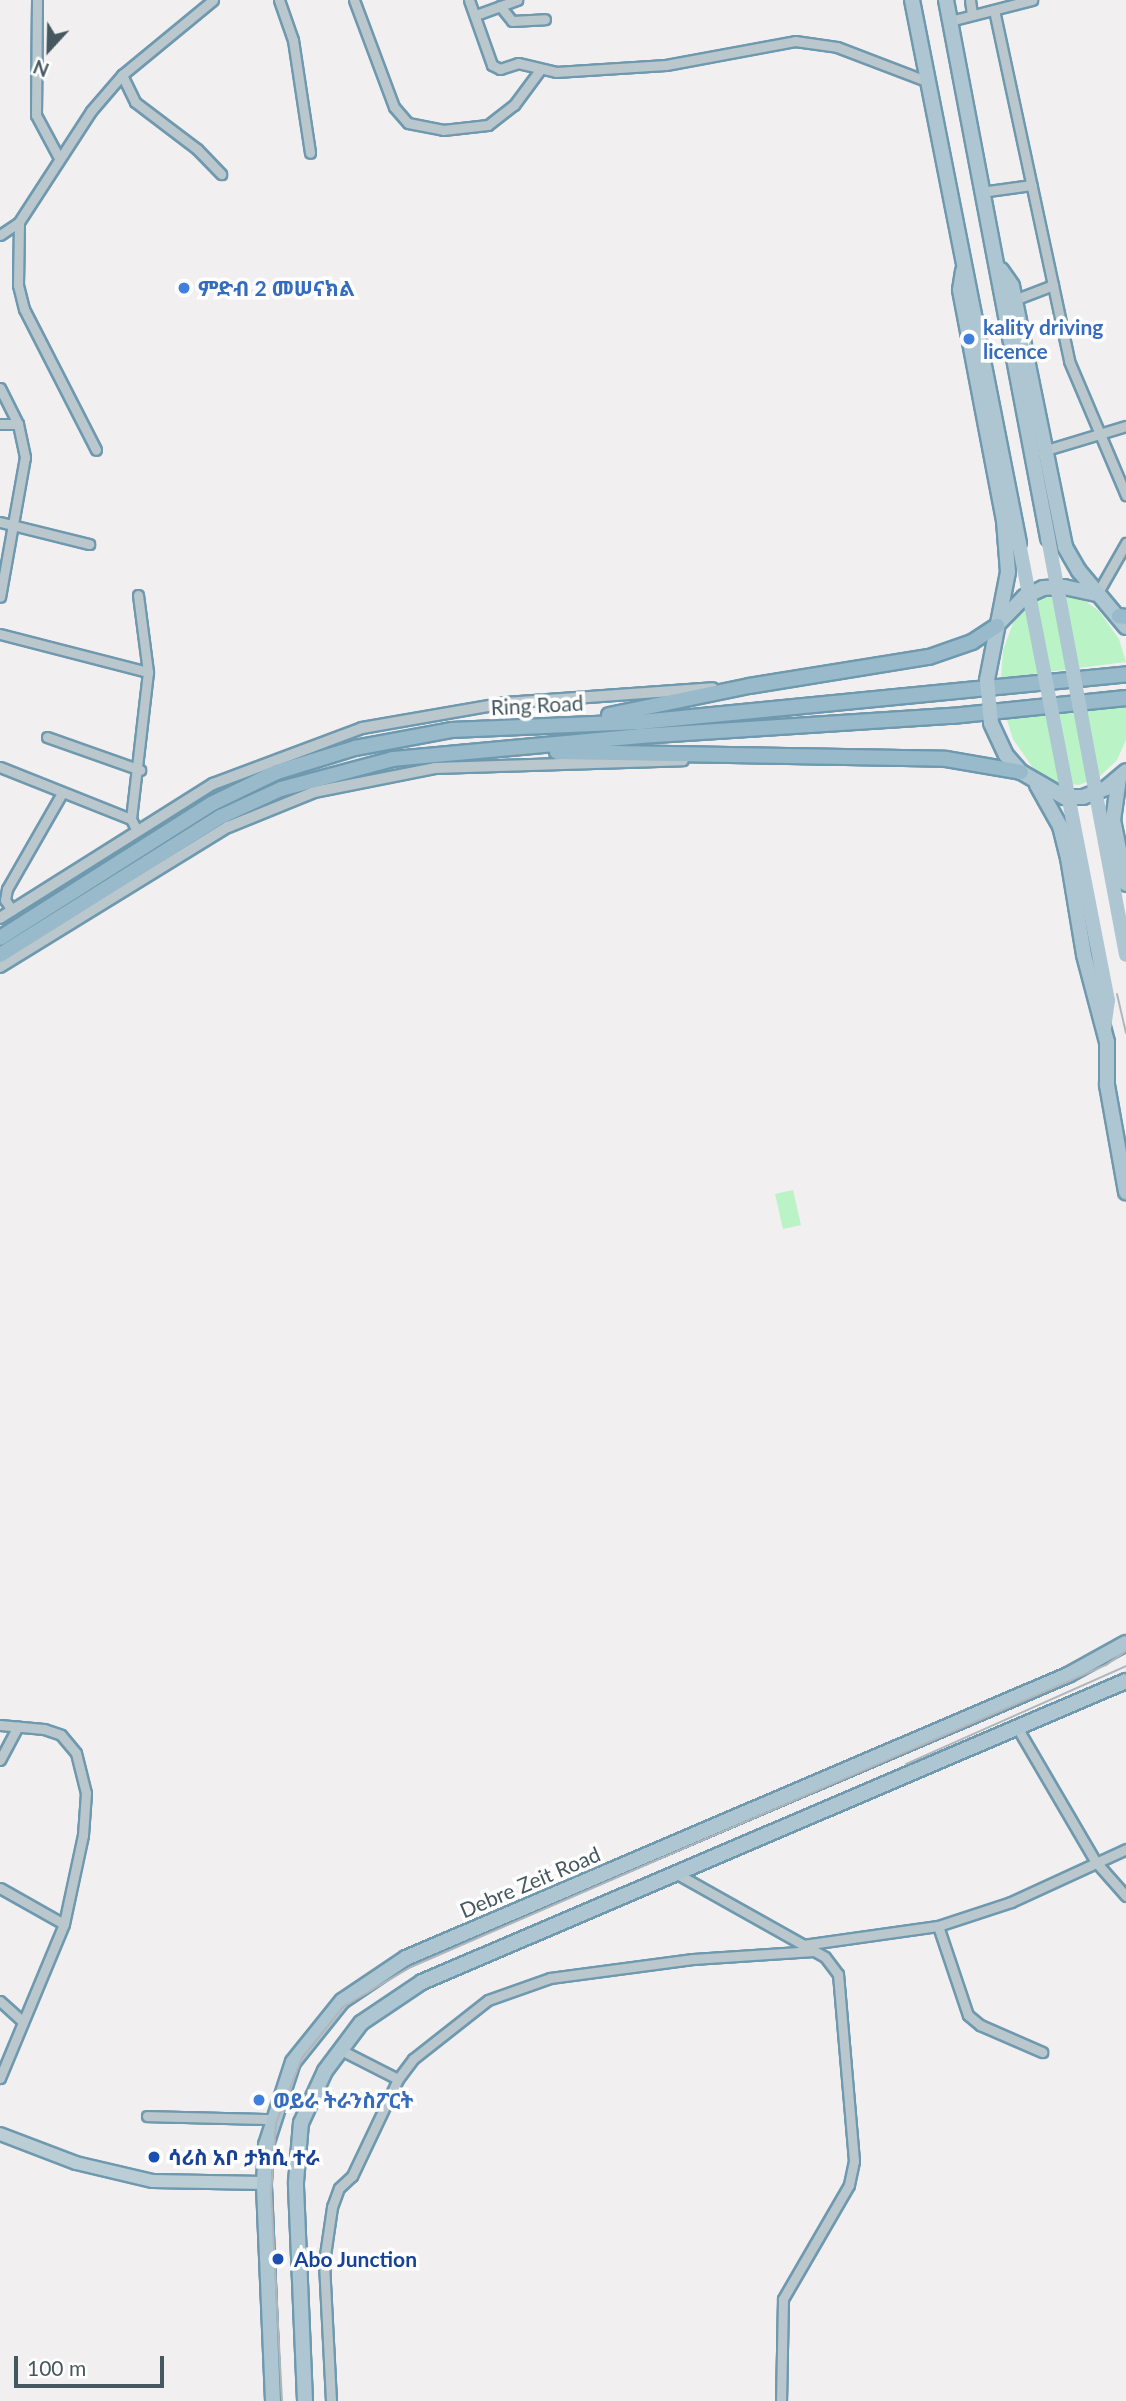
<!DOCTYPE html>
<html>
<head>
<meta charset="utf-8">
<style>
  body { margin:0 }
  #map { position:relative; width:1126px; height:2401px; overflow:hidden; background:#f2eff0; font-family:Lato,"Noto Sans Ethiopic",sans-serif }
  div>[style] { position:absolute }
  .green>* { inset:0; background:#baf3c5 }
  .roads { filter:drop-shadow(2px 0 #6e99af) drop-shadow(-2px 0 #6e99af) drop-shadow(0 2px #6e99af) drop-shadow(0 -2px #6e99af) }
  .minor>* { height:9px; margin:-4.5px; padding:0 4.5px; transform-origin:4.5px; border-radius:4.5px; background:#bac8ce }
  .tertiary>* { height:10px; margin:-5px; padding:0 5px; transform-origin:5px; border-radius:5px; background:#bac8ce }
  .secondary>* { height:12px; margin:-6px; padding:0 6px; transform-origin:6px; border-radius:6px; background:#bbcdd5 }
  .primary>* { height:14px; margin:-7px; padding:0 7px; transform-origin:7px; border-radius:7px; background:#adc6d1 }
  .trunk>* { height:14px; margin:-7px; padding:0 7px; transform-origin:7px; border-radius:7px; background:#98baca }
  .tram>* { height:2px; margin:-1px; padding:0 1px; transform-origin:1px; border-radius:1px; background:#b1b6bb }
  .primary-bridge>* { height:14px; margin:-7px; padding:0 7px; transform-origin:7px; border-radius:7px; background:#adc6d1 }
  .dots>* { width:19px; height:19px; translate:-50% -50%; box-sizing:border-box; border:4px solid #fff; border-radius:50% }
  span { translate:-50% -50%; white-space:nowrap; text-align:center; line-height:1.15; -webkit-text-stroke:7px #fff; paint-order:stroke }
  .shop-label { font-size:21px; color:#366cbe; font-weight:700 }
  .left { translate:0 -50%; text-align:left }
  .street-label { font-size:21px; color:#46585f }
  .transit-label { font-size:21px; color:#164399; font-weight:700 }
  .north { position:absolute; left:14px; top:14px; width:70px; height:70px; -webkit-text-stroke:5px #fff; paint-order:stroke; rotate:202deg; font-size:19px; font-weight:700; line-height:28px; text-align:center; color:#46585f }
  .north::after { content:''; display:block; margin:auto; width:24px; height:32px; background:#46585f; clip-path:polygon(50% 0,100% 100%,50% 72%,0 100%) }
  .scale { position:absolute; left:14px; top:2356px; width:150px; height:32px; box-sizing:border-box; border:4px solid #46585f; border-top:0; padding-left:9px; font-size:21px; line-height:24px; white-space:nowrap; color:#46585f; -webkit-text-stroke:5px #fff; paint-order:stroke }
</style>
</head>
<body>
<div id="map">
  <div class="green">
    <i style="clip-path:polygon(1053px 593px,1077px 595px,1099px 611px,1119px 639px,1126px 662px,1001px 678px,1003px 650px,1015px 618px,1034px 601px)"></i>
    <i style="clip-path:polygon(1126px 700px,1126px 740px,1117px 760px,1099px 777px,1079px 785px,1056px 783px,1033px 768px,1013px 739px,1006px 717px)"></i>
    <i style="clip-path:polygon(793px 1190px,801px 1225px,783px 1229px,775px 1194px)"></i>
  </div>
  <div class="roads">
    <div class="minor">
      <i style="left:37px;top:0;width:115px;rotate:90.5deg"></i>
      <i style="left:36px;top:115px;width:49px;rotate:61.9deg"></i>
      <i style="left:279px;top:0;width:42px;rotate:70.7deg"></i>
      <i style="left:293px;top:40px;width:114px;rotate:81.4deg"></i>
      <i style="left:354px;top:0;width:114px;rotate:69.5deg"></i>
      <i style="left:394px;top:107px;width:21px;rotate:49deg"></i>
      <i style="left:408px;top:123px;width:36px;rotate:11deg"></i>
      <i style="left:443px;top:130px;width:45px;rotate:-6.3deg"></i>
      <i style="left:488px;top:125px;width:33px;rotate:-38deg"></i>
      <i style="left:514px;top:105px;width:44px;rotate:-53.4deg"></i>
      <i style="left:469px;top:0;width:69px;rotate:70.5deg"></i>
      <i style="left:492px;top:65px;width:9px;rotate:27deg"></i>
      <i style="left:500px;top:69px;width:19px;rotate:-18deg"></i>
      <i style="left:518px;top:63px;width:39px;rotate:13deg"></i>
      <i style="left:556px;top:72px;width:110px;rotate:-3.6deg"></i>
      <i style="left:666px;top:65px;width:131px;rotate:-10.5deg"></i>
      <i style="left:795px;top:41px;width:42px;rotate:8.1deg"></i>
      <i style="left:837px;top:47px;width:95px;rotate:20.9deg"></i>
      <i style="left:970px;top:0;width:15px;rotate:82deg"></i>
      <i style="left:500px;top:6px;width:19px;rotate:51deg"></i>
      <i style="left:512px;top:21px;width:33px;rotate:-3deg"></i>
      <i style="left:994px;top:10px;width:359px;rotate:77.9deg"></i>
      <i style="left:1069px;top:361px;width:146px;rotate:67deg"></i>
      <i style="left:476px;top:15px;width:44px;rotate:-20.1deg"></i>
      <i style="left:950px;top:21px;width:85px;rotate:-14.4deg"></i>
      <i style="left:122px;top:75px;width:30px;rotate:64deg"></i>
      <i style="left:135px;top:102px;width:78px;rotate:37.2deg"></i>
      <i style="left:197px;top:149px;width:35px;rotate:46deg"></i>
      <i style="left:981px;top:192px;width:51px;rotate:-7.8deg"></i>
      <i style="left:19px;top:222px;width:63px;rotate:90.9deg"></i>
      <i style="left:18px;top:285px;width:25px;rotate:76deg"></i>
      <i style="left:24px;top:309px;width:158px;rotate:62.9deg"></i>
      <i style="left:0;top:235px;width:23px;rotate:-34deg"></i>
      <i style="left:19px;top:222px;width:132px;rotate:-57deg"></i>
      <i style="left:91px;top:111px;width:48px;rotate:-49.3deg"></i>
      <i style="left:122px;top:75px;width:118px;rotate:-39.5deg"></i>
      <i style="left:1014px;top:300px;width:42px;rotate:-21deg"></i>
      <i style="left:0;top:388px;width:40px;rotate:63.4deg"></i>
      <i style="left:18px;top:424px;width:34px;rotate:78deg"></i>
      <i style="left:25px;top:457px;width:142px;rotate:100.1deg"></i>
      <i style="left:0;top:424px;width:18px"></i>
      <i style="left:1043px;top:451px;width:87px;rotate:-16.8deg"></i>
      <i style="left:0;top:522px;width:92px;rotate:13.9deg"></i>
      <i style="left:1097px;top:594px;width:59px;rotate:-60.4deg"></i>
      <i style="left:138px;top:595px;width:78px;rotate:82.6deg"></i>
      <i style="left:0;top:634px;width:153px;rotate:14.4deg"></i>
      <i style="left:148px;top:672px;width:148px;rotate:96.6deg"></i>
      <i style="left:131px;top:819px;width:13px;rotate:63deg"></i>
      <i style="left:47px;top:737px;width:99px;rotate:19.5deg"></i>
      <i style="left:0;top:767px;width:141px;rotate:21.7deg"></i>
      <i style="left:12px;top:910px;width:12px;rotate:-125deg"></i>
      <i style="left:5px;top:900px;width:11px;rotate:-80deg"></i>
      <i style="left:7px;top:889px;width:111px;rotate:-60.2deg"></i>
      <i style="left:0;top:1725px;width:44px;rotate:5.2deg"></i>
      <i style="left:44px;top:1729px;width:18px;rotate:19deg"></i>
      <i style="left:61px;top:1735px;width:23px;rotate:50deg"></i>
      <i style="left:76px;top:1753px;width:41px;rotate:76deg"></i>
      <i style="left:86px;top:1793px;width:42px;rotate:94.1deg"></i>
      <i style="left:83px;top:1835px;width:91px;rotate:102.1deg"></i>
      <i style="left:64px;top:1924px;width:167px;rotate:112.6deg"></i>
      <i style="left:1018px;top:1729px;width:153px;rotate:59.7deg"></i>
      <i style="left:1095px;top:1861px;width:47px;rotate:48.5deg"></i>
      <i style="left:0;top:1760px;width:38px;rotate:-62deg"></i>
      <i style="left:679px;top:1875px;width:167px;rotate:29.3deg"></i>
      <i style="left:825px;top:1957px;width:21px;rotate:53deg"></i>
      <i style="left:838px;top:1974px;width:188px;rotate:85.1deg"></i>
      <i style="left:854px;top:2161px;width:25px;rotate:102deg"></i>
      <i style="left:849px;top:2185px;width:132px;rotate:120.1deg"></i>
      <i style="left:783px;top:2299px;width:102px;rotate:91.1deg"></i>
      <i style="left:0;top:1888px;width:73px;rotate:29.4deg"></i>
      <i style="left:938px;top:1926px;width:94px;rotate:71.4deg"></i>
      <i style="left:968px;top:2015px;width:16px;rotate:40deg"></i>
      <i style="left:980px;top:2025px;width:68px;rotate:23.5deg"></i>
      <i style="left:803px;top:1945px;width:136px;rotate:-8deg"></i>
      <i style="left:938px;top:1926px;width:77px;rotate:-18.2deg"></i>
      <i style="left:1011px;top:1902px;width:127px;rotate:-24.7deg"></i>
      <i style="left:0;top:2001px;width:30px;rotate:42deg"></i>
      <i style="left:339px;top:2049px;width:66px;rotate:27deg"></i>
      <i style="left:147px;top:2116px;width:124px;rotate:1.4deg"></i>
      <i style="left:331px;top:2401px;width:139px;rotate:-92.9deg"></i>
      <i style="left:324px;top:2262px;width:56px;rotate:-81.7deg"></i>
      <i style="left:332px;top:2207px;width:20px;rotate:-70deg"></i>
      <i style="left:339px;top:2188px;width:18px;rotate:-43deg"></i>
      <i style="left:352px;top:2176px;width:107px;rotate:-64.6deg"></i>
      <i style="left:398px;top:2079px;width:25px;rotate:-53deg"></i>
      <i style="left:413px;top:2059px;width:95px;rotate:-38.2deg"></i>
      <i style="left:488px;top:2000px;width:66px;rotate:-19.5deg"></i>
      <i style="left:550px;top:1978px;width:144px;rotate:-7.6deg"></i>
      <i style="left:693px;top:1959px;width:121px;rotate:-3.8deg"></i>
    </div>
    <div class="tertiary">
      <i style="left:0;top:918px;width:252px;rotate:-32.2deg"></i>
      <i style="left:213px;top:784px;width:159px;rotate:-20.6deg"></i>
      <i style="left:362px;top:728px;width:145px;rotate:-9.9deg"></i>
      <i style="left:505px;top:703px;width:208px;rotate:-4.1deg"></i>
      <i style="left:0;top:967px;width:268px;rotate:-31.6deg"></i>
      <i style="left:228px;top:827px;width:93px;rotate:-22.1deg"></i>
      <i style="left:314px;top:792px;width:123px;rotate:-11.2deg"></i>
      <i style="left:435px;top:768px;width:248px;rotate:-1.8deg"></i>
    </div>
    <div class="secondary">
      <i style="left:0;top:2134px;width:81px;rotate:20.9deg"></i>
      <i style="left:76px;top:2163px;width:79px;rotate:13.2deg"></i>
      <i style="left:153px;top:2181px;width:111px;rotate:1deg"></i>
    </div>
    <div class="primary">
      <i style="left:912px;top:0;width:553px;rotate:78.85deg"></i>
      <i style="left:946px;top:0;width:548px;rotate:79.26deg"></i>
      <i style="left:1001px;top:270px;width:19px;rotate:55deg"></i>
      <i style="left:1012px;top:286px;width:266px;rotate:78.5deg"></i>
      <i style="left:1065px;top:547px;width:28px;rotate:60deg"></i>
      <i style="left:1079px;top:571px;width:73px;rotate:50deg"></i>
      <i style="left:963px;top:271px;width:19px;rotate:99deg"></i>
      <i style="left:960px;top:290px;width:235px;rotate:79.2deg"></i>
      <i style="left:1004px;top:521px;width:51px;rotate:85.5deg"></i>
      <i style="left:1008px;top:572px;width:110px;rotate:101deg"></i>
      <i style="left:1000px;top:622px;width:35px;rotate:-46deg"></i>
      <i style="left:1024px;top:597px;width:21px;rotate:-25deg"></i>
      <i style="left:1043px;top:588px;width:21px;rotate:-3deg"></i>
      <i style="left:1064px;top:587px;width:34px;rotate:12deg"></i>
      <i style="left:991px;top:723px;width:35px;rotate:65deg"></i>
      <i style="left:1006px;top:755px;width:23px;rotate:49deg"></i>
      <i style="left:1021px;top:772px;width:50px;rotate:30.2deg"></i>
      <i style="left:1064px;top:797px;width:19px"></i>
      <i style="left:1083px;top:797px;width:25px;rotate:-21deg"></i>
      <i style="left:1106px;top:788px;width:26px;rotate:-40deg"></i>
      <i style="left:1119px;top:778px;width:42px;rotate:98.1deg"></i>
      <i style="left:1113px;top:820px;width:65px;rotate:78.5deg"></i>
      <i style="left:1037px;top:785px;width:47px;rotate:60.7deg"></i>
      <i style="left:1060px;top:826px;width:33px;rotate:76deg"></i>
      <i style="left:1068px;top:858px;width:98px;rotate:80.6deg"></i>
      <i style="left:1084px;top:955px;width:90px;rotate:75.2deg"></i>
      <i style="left:1107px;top:1042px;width:43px;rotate:90deg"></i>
      <i style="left:1107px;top:1085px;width:109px;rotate:79.9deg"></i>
      <i style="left:273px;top:2401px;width:218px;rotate:-92.4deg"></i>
      <i style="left:264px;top:2183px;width:38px;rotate:-87deg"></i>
      <i style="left:266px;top:2145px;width:87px;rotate:-72deg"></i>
      <i style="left:293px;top:2062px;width:78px;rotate:-51.2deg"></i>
      <i style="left:342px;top:2001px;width:77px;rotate:-33.9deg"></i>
      <i style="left:406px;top:1958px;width:720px;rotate:-23.15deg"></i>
      <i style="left:1068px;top:1675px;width:66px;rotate:-28.9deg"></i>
      <i style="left:305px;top:2401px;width:219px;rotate:-92.4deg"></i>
      <i style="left:296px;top:2182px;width:59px;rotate:-85.2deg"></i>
      <i style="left:301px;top:2123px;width:57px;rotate:-65.2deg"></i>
      <i style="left:325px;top:2071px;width:60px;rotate:-53.1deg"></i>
      <i style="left:361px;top:2023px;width:73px;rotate:-33.9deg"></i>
      <i style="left:422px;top:1982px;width:766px;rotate:-23.15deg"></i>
    </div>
    <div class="trunk">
      <i style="left:1119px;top:616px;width:7px;rotate:8deg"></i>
      <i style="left:609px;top:715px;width:143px;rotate:-11.7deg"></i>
      <i style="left:749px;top:686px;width:182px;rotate:-9.2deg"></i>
      <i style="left:929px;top:657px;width:46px;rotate:-19.2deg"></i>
      <i style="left:972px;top:642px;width:30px;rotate:-33deg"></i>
      <i style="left:557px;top:752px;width:389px;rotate:1deg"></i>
      <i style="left:946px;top:759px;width:76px;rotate:9.8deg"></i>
      <i style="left:0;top:938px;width:250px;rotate:-32.4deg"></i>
      <i style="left:211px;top:804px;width:73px;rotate:-25.9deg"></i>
      <i style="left:277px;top:772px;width:82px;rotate:-17.1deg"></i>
      <i style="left:355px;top:748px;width:99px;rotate:-10.5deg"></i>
      <i style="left:452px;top:730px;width:188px;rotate:-2.4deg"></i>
      <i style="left:640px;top:722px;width:488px;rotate:-5.6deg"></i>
      <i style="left:0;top:955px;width:260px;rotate:-32.1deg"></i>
      <i style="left:220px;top:817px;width:67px;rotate:-24.7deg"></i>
      <i style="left:281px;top:789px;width:116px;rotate:-15deg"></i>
      <i style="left:393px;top:759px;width:248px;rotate:-5.3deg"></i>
      <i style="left:640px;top:736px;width:313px;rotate:-3.7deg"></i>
      <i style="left:952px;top:716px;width:175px;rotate:-5.9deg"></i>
    </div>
  </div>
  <div class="tram">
    <i style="left:1117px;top:994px;width:40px;rotate:77deg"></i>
    <i style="left:906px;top:1764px;width:241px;rotate:-24deg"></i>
    <i style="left:282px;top:2401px;width:207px;rotate:-93deg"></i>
    <i style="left:271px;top:2194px;width:71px;rotate:-86deg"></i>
    <i style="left:276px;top:2123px;width:70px;rotate:-68.2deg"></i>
    <i style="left:302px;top:2058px;width:65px;rotate:-51.2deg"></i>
    <i style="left:343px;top:2007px;width:79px;rotate:-30.5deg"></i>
    <i style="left:411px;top:1967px;width:758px;rotate:-23.49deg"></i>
    <i style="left:1106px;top:1665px;width:24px;rotate:-35deg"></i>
  </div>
  <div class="primary-bridge">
    <i style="left:1048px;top:538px;width:424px;rotate:79.4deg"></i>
    <i style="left:1019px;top:543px;width:466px;rotate:79deg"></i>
    <i style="left:1108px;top:1000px;width:29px;rotate:98deg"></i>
    <i style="left:987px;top:680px;width:43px;rotate:84.7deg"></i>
  </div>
  <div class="dots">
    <i style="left:184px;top:288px;background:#3f7fe0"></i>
    <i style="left:969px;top:339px;background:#3f7fe0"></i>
    <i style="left:259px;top:2100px;background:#3f7fe0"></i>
    <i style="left:154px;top:2157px;background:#1a4fb4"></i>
    <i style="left:278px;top:2259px;background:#1a4fb4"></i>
  </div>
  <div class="shop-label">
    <span class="left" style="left:198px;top:288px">ምድብ 2 መሠናክል</span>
    <span class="left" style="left:983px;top:339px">kality driving<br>licence</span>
    <span class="left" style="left:273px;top:2100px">ወይራ ትራንስፖርት</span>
  </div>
  <div class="street-label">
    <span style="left:537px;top:705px;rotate:-3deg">Ring Road</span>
    <span style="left:530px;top:1882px;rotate:-23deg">Debre Zeit Road</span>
  </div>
  <div class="transit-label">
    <span class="left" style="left:168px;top:2157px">ሳሪስ አቦ ታክሲ ተራ</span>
    <span class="left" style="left:294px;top:2259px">Abo Junction</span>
  </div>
  <div class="north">N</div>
  <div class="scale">100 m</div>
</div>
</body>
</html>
